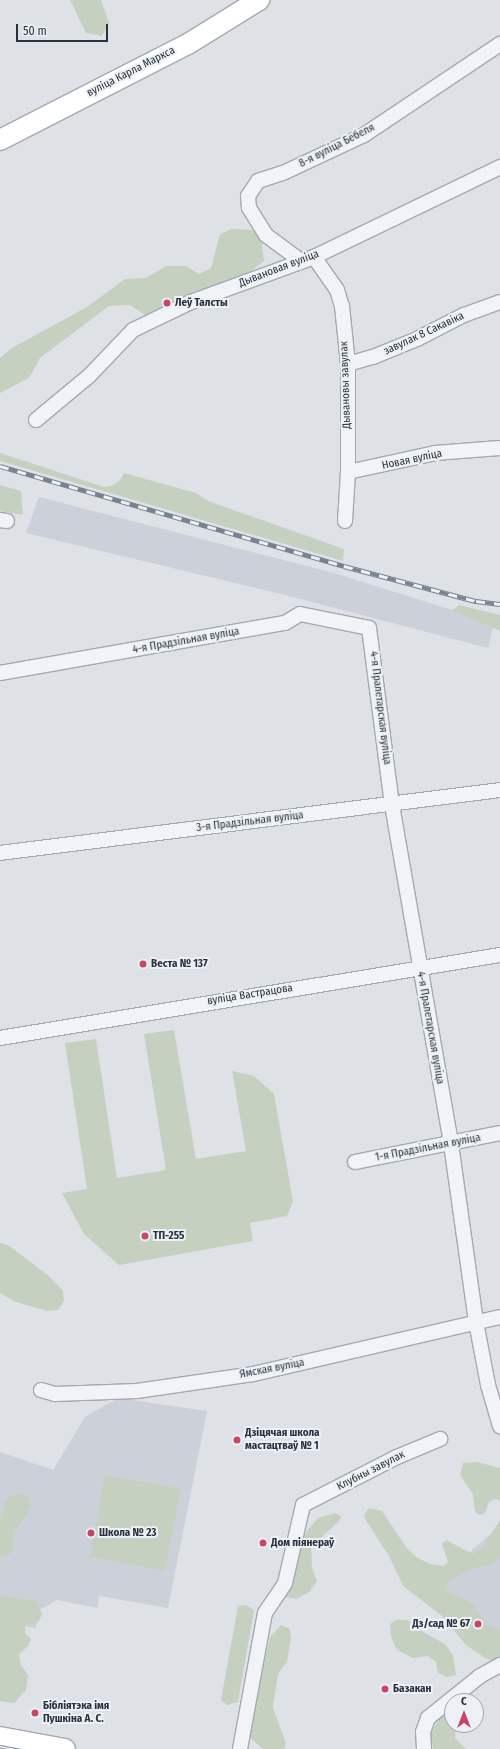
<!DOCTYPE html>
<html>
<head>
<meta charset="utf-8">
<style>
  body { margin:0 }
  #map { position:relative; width:500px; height:1749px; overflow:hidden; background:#dee2e7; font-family:"Fira Sans Condensed",sans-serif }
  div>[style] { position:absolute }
  .built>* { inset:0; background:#ccd1d9 }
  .green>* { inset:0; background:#c5d0c0 }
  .roads { filter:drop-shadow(1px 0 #a4a9b1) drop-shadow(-1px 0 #a4a9b1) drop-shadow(0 1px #a4a9b1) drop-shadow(0 -1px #a4a9b1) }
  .minor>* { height:14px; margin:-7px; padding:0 7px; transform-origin:7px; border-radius:7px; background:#f1f3f6 }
  .secondary>* { height:20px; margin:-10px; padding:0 10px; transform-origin:10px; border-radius:10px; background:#fff }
  .tram>* { height:1px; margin:-0.5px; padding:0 0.5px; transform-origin:0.5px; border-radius:0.5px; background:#798390 }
  .rail>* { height:4.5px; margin-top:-2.25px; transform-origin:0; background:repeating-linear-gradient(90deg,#edf1f5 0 9px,#798390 0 18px); box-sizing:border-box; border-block:1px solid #798390 }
  .dots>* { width:11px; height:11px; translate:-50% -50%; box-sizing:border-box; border:2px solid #edf1f5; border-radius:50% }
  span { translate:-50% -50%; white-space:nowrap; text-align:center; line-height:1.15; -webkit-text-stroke:4px #edf1f5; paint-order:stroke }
  .street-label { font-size:11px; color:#28313d }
  .poi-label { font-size:11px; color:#28313d; font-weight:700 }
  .left { translate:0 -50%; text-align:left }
  .right { translate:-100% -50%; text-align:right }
  .north { position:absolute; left:444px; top:1693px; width:40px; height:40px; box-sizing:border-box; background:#edf1f5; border:1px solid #9ea4ab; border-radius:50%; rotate:0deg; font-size:11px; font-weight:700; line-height:16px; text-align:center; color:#28313d }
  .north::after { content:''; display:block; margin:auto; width:14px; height:18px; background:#c74864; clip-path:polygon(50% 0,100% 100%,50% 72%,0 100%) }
  .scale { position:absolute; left:16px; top:24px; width:92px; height:18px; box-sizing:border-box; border:2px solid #28313d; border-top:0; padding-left:5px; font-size:12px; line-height:14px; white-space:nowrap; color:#28313d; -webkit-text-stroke:3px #edf1f5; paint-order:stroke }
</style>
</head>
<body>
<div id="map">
  <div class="built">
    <i style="clip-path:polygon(39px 497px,334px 573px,494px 623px,488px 648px,289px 596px,26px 533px)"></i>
    <i style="clip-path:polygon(118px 1398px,207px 1411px,168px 1608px,99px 1596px,97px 1608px,57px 1600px,38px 1611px,36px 1628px,0 1622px,0 1452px,53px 1470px,85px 1417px)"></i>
    <i style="clip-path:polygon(500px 1526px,500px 1657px,493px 1664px,425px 1591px)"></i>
  </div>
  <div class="green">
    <i style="clip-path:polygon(70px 0,101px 0,109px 23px,102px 36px,86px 33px)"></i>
    <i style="clip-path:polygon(232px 229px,252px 230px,261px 239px,264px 261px,246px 275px,148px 317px,130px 305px,109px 306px,40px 358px,29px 378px,0 393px,0 358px,12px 348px,87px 307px,125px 279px,146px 278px,166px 266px,186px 266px,199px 274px,211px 268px,220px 234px)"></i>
    <i style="clip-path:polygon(0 453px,104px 487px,111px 486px,120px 480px,124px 473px,196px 493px,208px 501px,344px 549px,343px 561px,0 461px)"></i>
    <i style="clip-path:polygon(0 485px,21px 491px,23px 515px,0 511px)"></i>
    <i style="clip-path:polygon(459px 605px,500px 615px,500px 631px,452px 611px)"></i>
    <i style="clip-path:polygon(174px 1030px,196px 1159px,246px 1151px,232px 1071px,254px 1076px,274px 1094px,293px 1201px,287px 1216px,250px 1223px,253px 1241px,119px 1265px,84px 1234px,62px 1193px,87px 1189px,65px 1043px,96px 1039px,117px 1178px,166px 1170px,144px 1034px)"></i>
    <i style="clip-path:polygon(0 1243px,8px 1245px,49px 1276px,63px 1291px,64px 1301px,58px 1310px,47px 1311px,16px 1302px,0 1293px)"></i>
    <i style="clip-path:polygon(477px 1462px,500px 1468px,500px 1501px,496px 1499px,489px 1502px,485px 1513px,479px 1515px,475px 1512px,473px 1494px,460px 1475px,463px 1463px)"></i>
    <i style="clip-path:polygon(105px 1475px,181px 1489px,165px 1571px,90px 1557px)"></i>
    <i style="clip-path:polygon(18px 1493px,28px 1496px,31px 1506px,25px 1518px,14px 1530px,13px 1551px,5px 1557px,0 1555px,0 1520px,7px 1498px)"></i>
    <i style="clip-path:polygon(369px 1508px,382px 1511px,406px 1547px,416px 1557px,430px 1564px,443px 1566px,448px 1563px,442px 1543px,446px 1540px,473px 1554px,481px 1550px,500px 1520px,500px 1556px,493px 1564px,467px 1571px,446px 1584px,447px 1592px,473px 1603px,485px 1624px,497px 1629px,500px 1628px,500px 1661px,485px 1658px,466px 1645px,442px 1616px,403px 1586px,389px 1556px,365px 1519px,364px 1514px)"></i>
    <i style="clip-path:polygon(335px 1513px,341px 1516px,340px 1520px,311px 1547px,312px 1568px,317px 1582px,309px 1592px,296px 1599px,286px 1597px,285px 1588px,306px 1532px,318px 1518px)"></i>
    <i style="clip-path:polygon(0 1595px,36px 1601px,42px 1614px,38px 1623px,25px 1625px,25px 1633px,31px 1639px,28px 1646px,19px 1654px,21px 1665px,28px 1675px,26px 1690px,14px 1703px,0 1701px)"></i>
    <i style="clip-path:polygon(246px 1605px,254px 1610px,238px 1702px,227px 1705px,221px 1700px,238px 1606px)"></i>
    <i style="clip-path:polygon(396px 1620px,406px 1620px,416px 1624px,423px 1632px,445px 1644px,453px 1655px,456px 1675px,447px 1677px,438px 1673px,436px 1662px,428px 1656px,413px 1658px,397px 1650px,391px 1636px,390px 1624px)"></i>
    <i style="clip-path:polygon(281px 1625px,290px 1629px,291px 1639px,287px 1662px,279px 1672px,277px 1681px,273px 1708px,286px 1743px,284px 1749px,263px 1749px,249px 1737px,252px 1712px,270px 1637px)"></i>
    <i style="clip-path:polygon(452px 1706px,452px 1725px,456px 1725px,455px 1738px,466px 1749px,433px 1749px,431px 1733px,444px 1711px)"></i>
  </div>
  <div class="roads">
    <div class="minor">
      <i style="left:314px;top:257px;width:40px;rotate:55.1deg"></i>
      <i style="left:337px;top:290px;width:17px;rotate:73deg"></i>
      <i style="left:342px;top:306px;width:58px;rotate:84.1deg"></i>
      <i style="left:348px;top:364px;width:108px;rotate:90deg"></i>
      <i style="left:348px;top:472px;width:49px;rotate:93.5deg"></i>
      <i style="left:301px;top:261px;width:44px;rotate:-143.4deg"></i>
      <i style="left:266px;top:235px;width:32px;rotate:-122deg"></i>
      <i style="left:249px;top:208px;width:12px;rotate:-95deg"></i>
      <i style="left:248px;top:196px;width:18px;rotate:-56deg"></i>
      <i style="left:258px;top:181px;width:26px;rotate:-18deg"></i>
      <i style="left:283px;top:173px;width:89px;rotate:-25.1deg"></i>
      <i style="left:364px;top:135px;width:164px;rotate:-33.8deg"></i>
      <i style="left:348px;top:364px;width:26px;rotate:-16deg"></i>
      <i style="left:373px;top:357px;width:48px;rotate:-22.2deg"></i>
      <i style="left:417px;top:339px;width:53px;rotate:-27.1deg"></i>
      <i style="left:464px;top:315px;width:38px;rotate:-20deg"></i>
      <i style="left:36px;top:420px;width:69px;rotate:-39.7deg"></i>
      <i style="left:89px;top:376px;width:64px;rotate:-46.3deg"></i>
      <i style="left:133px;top:330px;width:64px;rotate:-25.8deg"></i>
      <i style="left:191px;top:302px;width:131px;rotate:-20.1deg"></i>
      <i style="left:314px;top:257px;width:207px;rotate:-25.8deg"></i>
      <i style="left:348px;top:472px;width:89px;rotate:-12.3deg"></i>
      <i style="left:435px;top:453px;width:65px;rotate:-4.4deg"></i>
      <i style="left:0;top:520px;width:7px;rotate:8deg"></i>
      <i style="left:0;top:673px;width:289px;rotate:-10deg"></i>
      <i style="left:285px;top:623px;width:17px;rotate:-31deg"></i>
      <i style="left:300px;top:614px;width:70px;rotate:11.5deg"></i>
      <i style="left:369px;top:628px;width:178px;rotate:82.6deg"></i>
      <i style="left:392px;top:805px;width:344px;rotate:80.1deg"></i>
      <i style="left:451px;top:1144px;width:180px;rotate:82deg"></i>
      <i style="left:476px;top:1322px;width:64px;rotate:79.2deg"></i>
      <i style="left:488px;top:1385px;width:43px;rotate:73.7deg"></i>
      <i style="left:0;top:853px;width:504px;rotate:-7.18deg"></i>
      <i style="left:0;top:1038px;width:507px;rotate:-9.43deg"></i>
      <i style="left:355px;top:1162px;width:148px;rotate:-11.3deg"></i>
      <i style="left:41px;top:1390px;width:15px;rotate:16deg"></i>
      <i style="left:55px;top:1394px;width:82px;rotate:-2.1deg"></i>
      <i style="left:137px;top:1391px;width:117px;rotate:-8.3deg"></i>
      <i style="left:253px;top:1374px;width:253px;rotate:-13deg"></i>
      <i style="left:240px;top:1749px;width:138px;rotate:-79.6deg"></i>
      <i style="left:265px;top:1613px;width:36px;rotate:-56deg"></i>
      <i style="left:285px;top:1583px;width:80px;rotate:-77deg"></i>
      <i style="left:303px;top:1505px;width:106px;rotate:-27.1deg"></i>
      <i style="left:397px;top:1457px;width:47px;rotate:-22.7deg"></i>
      <i style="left:424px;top:1749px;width:17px;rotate:-93deg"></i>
      <i style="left:423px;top:1732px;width:15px;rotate:-70deg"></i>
      <i style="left:428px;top:1718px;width:67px;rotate:-38.9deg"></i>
      <i style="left:480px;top:1676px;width:23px;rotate:-29deg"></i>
    </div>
    <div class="secondary">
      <i style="left:0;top:140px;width:211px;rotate:-27.1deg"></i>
      <i style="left:188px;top:44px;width:84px;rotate:-31.8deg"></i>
      <i style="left:0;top:1737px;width:66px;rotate:10.5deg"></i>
    </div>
  </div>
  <div class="tram">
    <i style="left:0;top:1745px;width:20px;rotate:11deg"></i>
  </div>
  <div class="rail">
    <i style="left:0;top:466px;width:358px;rotate:16.2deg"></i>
    <i style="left:344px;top:566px;width:137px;rotate:14.9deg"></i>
    <i style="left:476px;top:601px;width:24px;rotate:7deg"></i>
  </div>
  <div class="dots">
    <i style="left:167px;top:303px;background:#c74864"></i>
    <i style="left:143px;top:964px;background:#c74864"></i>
    <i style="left:145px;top:1236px;background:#c74864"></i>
    <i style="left:237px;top:1440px;background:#c74864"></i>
    <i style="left:91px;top:1533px;background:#c74864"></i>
    <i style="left:263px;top:1543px;background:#c74864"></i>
    <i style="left:478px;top:1624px;background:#c74864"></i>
    <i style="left:385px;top:1689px;background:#c74864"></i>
    <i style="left:35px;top:1713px;background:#c74864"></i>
  </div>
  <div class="street-label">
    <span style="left:131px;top:72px;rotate:-27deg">вуліца Карла Маркса</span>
    <span style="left:337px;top:146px;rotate:-27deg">8-я вуліца Бебеля</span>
    <span style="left:279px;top:269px;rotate:-21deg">Дывановая вуліца</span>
    <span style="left:424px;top:334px;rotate:-25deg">завулак 8 Сакавіка</span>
    <span style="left:346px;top:385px;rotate:-92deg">Дывановы завулак</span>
    <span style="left:412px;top:460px;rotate:-12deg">Новая вуліца</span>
    <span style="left:186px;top:641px;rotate:-10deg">4-я Прадзільная вуліца</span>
    <span style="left:380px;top:708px;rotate:83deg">4-я Пралетарская вуліца</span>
    <span style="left:250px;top:822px;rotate:-7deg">3-я Прадзільная вуліца</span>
    <span style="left:250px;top:995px;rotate:-9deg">вуліца Вастрацова</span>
    <span style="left:430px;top:1028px;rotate:80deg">4-я Пралетарская вуліца</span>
    <span style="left:428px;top:1148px;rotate:-11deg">1-я Прадзільная вуліца</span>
    <span style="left:272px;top:1369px;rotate:-11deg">Ямская вуліца</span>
    <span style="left:371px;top:1471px;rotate:-27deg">Клубны завулак</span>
  </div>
  <div class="poi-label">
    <span class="left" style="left:175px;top:303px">Леў Талсты</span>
    <span class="left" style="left:151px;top:964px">Веста № 137</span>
    <span class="left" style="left:153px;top:1236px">ТП-255</span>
    <span class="left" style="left:245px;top:1440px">Дзіцячая школа<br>мастацтваў № 1</span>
    <span class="left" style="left:99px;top:1533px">Школа № 23</span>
    <span class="left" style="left:271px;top:1543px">Дом піянераў</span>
    <span class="right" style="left:470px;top:1624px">Дз/сад № 67</span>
    <span class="left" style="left:393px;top:1689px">Базакан</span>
    <span class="left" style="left:43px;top:1713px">Бібліятэка імя<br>Пушкіна А. С.</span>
  </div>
  <div class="north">С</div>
  <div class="scale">50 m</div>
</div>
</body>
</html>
